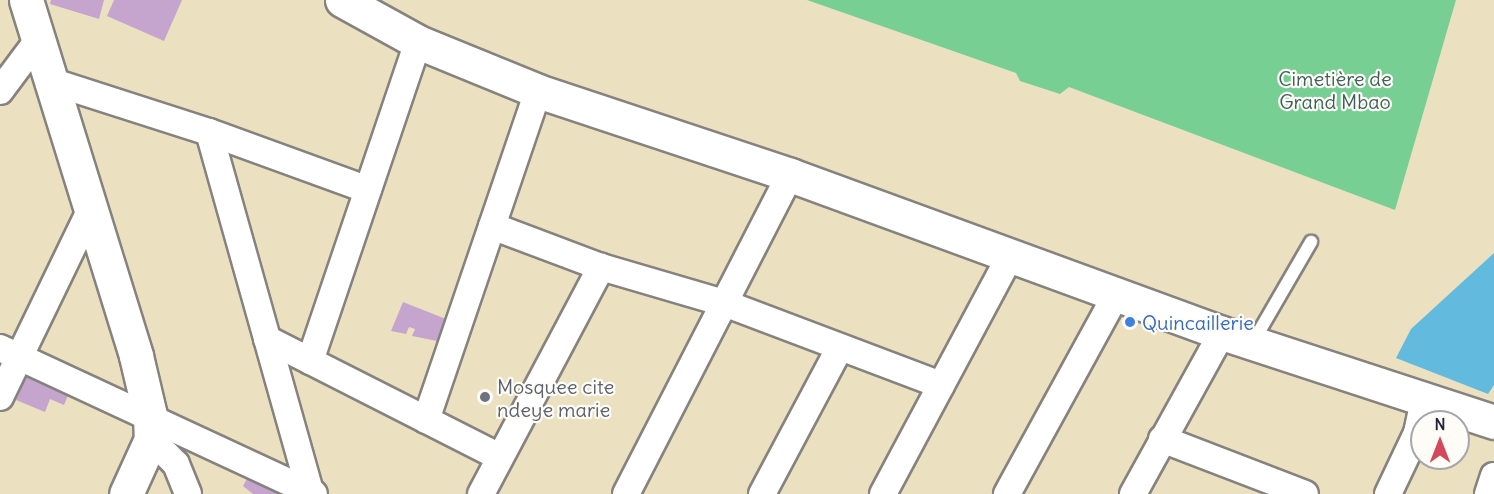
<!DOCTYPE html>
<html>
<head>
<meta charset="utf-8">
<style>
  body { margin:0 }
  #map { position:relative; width:1494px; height:494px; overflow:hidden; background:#ebe1c0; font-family:Delius,sans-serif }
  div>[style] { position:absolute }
  .green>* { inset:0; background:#77cf94 }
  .water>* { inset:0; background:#62bbdf }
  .building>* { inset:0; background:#c5a5ce }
  .roads { filter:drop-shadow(2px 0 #86827e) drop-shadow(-2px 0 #86827e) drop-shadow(0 2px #86827e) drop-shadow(0 -2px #86827e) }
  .lane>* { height:12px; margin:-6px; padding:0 6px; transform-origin:6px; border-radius:6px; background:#fff }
  .street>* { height:26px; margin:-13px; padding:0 13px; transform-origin:13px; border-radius:13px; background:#fff }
  .secondary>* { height:33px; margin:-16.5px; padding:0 16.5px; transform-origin:16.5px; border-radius:16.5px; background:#fff }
  .dots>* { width:16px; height:16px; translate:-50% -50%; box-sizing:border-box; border:3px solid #fdfcf7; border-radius:50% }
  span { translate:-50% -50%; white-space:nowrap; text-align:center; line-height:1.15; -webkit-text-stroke:4.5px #fdfcf7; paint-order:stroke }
  .park-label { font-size:20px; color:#405f5a }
  .shop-label { font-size:20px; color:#366cbe }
  .left { translate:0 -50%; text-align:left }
  .worship-label { font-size:20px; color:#5b616d }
  .north { position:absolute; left:1410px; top:410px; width:60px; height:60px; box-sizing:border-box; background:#fdfcf7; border:2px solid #a5a5ac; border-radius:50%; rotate:0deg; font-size:16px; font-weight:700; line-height:24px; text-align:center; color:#22223b }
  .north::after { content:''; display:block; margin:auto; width:21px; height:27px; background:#d1495b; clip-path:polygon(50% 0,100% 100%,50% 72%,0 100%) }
</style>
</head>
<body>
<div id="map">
  <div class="green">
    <i style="clip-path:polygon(807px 0,1456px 0,1395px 210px,1069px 87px,1060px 94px,1020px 81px,1016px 73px)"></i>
  </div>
  <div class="water">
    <i style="clip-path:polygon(1494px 253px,1494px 385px,1488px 394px,1396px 358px,1411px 329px)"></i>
  </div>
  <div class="building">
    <i style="clip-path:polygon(51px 0,104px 0,99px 19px,50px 4px)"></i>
    <i style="clip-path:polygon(114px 0,182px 0,164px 41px,107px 16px)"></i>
    <i style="clip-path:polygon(403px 302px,446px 319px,437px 341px,412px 336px,415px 329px,409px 327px,406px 334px,391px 331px)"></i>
    <i style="clip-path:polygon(22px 367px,71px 388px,64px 405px,50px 399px,45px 412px,16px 400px,26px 377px,19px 374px)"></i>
    <i style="clip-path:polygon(251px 471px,290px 494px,253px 494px,243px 486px)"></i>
  </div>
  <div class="roads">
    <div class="lane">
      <i style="left:1253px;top:342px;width:116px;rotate:-59.9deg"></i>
    </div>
    <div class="street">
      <i style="left:53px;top:82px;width:164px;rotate:17.8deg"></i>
      <i style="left:209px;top:132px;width:169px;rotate:20deg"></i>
      <i style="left:0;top:91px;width:64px;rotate:-53.3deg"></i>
      <i style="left:209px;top:132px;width:374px;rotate:74.3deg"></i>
      <i style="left:492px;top:226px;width:116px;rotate:20.6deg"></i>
      <i style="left:601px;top:267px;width:128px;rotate:16.3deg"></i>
      <i style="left:724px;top:303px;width:232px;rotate:20.7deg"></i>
      <i style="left:267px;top:339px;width:261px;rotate:26.9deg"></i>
      <i style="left:0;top:348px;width:346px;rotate:24.9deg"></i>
      <i style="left:310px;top:361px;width:337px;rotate:-71.3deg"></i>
      <i style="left:0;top:397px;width:209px;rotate:-64.2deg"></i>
      <i style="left:426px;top:420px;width:348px;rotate:-71.2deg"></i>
      <i style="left:151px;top:439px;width:35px;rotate:45deg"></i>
      <i style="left:176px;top:464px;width:32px;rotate:68deg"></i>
      <i style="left:1162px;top:439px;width:153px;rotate:21deg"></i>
      <i style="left:481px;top:494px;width:257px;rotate:-62.1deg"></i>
      <i style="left:626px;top:494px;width:359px;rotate:-62.8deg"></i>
      <i style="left:762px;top:494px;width:166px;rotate:-62deg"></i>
      <i style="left:883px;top:494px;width:272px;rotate:-61.9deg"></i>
      <i style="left:1007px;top:494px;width:227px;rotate:-61.3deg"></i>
      <i style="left:1133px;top:494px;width:184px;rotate:-61.1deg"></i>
      <i style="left:1388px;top:494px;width:68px;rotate:-64.6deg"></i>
      <i style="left:1417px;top:433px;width:35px;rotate:-78deg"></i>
      <i style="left:1488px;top:494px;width:19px;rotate:-72deg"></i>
    </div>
    <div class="secondary">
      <i style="left:26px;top:0;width:373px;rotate:72.8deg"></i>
      <i style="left:136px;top:356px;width:61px;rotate:76.7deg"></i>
      <i style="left:150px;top:415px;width:24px;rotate:88deg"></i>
      <i style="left:151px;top:439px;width:60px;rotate:114.4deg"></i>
      <i style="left:342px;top:0;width:87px;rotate:28.9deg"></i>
      <i style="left:418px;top:42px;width:130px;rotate:22.2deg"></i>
      <i style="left:538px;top:91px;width:266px;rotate:18.4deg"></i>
      <i style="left:790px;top:175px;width:460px;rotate:20.1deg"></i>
      <i style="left:1222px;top:333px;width:286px;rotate:18.1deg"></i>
    </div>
  </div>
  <div class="dots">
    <i style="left:1130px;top:322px;background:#3f7fe0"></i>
    <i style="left:485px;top:397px;background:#6b7280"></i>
  </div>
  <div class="park-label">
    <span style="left:1335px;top:90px">Cimetière de<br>Grand Mbao</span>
  </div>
  <div class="shop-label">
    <span class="left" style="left:1142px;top:322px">Quincaillerie</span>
  </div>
  <div class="worship-label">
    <span class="left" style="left:497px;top:398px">Mosquee cite<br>ndeye marie</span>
  </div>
  <div class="north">N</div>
</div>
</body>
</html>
